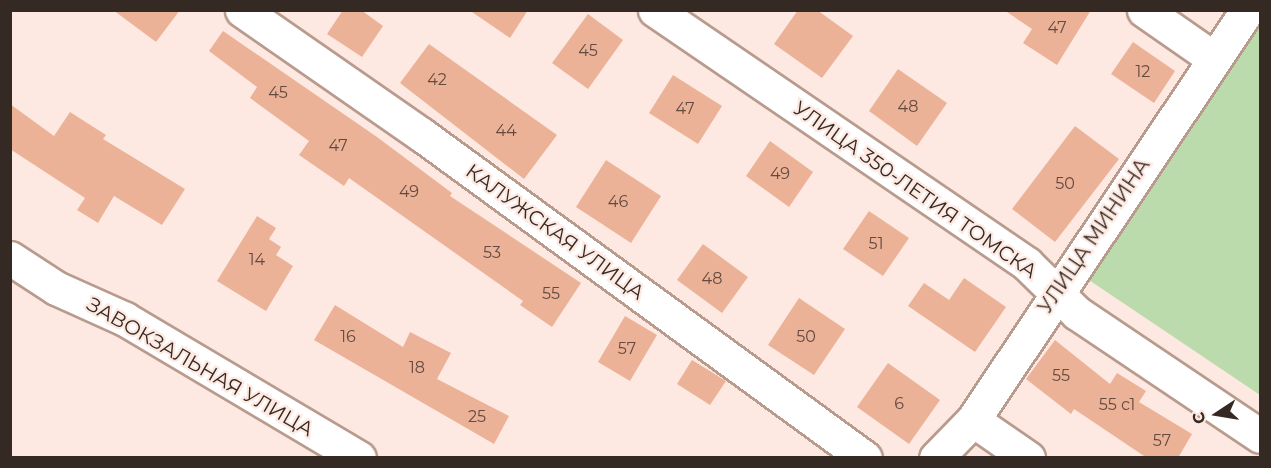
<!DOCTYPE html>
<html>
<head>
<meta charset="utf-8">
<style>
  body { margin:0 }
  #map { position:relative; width:1271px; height:468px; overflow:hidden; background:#fde9e1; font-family:Montserrat,sans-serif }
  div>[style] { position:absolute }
  .green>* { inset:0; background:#bcdbac }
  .building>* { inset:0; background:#ecb298 }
  .roads { filter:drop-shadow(2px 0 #b99b8e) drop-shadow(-2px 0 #b99b8e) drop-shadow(0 2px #b99b8e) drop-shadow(0 -2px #b99b8e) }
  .minor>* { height:33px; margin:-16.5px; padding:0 16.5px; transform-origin:16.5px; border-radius:16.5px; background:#fff }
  span { translate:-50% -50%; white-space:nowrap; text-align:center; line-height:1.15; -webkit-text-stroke:4.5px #fde9e1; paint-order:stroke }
  .number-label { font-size:16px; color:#634b41 }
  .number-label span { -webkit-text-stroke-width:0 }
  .street-label { font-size:20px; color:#352924 }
  .frame { position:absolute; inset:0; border:12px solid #352924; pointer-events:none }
  .north { position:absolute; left:1187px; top:384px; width:60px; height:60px; -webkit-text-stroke:4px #fde9e1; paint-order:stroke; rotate:258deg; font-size:16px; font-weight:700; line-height:24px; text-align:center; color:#352924 }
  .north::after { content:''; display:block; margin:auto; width:21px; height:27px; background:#352924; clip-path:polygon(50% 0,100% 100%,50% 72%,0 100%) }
</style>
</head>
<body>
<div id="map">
  <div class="green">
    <i style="clip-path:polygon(1260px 12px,1260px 395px,1080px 274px)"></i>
  </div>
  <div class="building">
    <i style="clip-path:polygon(113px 10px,180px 10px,156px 42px)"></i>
    <i style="clip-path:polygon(343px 10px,361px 10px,383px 26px,362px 57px,327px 34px)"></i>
    <i style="clip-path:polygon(469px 10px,528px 10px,510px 38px)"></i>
    <i style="clip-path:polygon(798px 10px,817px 10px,853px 36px,822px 78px,774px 44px)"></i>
    <i style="clip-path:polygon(1004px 10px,1091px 10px,1057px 65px,1023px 43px,1032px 29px)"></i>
    <i style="clip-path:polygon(588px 14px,623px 40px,588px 89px,552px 63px)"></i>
    <i style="clip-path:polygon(223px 31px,377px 137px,452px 193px,450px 196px,581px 283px,552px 327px,520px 305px,523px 301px,349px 178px,344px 186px,299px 155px,309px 141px,250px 98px,257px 87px,209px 51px)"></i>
    <i style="clip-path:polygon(1133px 42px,1175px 71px,1154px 103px,1111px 74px)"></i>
    <i style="clip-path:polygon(429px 44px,557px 135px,524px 179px,400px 83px)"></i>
    <i style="clip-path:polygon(898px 69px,947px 103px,917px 146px,869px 111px)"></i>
    <i style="clip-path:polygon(673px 75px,722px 106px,698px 144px,649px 113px)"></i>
    <i style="clip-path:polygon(10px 104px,54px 136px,70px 112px,106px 135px,103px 139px,185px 189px,162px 225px,114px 196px,98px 223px,77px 210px,85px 198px,10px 149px)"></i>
    <i style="clip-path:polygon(1075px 126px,1119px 159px,1055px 242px,1012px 209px)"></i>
    <i style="clip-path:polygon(770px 141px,813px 172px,789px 207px,746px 176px)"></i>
    <i style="clip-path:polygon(606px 160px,661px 196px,631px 243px,576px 207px)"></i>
    <i style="clip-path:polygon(869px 211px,909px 238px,883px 276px,843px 249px)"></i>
    <i style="clip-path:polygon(257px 216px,276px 228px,269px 239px,281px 247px,276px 255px,293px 266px,266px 311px,217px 281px)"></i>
    <i style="clip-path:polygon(703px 244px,748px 277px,722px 313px,677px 280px)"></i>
    <i style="clip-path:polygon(964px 278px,1006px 307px,975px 352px,908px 306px,924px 283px,949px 300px)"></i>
    <i style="clip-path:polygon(799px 298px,845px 329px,814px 375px,768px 345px)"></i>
    <i style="clip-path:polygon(335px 305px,403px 347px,410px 332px,451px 353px,437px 379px,509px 416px,494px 444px,314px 340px)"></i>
    <i style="clip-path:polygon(625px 316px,657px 335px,630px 381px,598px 362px)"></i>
    <i style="clip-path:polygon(1055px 340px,1110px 384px,1117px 373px,1146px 391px,1139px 402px,1192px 434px,1178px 458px,1147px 458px,1074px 409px,1071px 414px,1026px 379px)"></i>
    <i style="clip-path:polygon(692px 360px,726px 381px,710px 405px,677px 384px)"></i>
    <i style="clip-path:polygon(888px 363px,940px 400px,909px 444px,857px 407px)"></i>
  </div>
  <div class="roads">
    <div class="minor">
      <i style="left:242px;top:10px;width:219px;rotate:34.8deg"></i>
      <i style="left:422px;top:135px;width:548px;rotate:36.1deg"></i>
      <i style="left:655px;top:10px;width:450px;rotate:34.3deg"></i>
      <i style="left:1027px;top:264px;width:70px;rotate:44.4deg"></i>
      <i style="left:1077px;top:313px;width:220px;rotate:33.9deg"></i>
      <i style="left:1144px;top:10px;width:84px;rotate:34.8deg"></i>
      <i style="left:10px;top:258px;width:55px;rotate:33.1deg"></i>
      <i style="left:56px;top:288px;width:76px;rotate:24.2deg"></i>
      <i style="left:125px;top:319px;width:272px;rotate:30.7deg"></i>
      <i style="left:973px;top:420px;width:67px;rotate:34.6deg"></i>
      <i style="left:936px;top:458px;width:53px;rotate:-45.8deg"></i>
      <i style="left:973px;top:420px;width:493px;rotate:-56.2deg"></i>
    </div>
  </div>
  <div class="number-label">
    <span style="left:1057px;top:28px">47</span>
    <span style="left:588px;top:51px">45</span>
    <span style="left:1143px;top:72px">12</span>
    <span style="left:437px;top:80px">42</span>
    <span style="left:278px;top:93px">45</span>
    <span style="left:908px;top:107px">48</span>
    <span style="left:685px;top:109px">47</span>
    <span style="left:506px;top:131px">44</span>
    <span style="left:338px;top:146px">47</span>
    <span style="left:780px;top:174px">49</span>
    <span style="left:1065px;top:184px">50</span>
    <span style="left:409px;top:192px">49</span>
    <span style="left:618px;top:202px">46</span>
    <span style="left:876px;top:244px">51</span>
    <span style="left:492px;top:253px">53</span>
    <span style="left:257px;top:260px">14</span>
    <span style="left:712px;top:279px">48</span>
    <span style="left:551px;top:294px">55</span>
    <span style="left:348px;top:337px">16</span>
    <span style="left:806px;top:337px">50</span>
    <span style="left:627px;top:349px">57</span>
    <span style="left:417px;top:368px">18</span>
    <span style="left:1061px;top:376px">55</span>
    <span style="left:899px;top:404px">6</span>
    <span style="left:1117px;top:405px">55 с1</span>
    <span style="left:477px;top:417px">25</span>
    <span style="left:1162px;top:441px">57</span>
  </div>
  <div class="street-label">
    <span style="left:915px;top:190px;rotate:35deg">УЛИЦА 350-ЛЕТИЯ ТОМСКА</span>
    <span style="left:555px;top:232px;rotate:36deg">КАЛУЖСКАЯ УЛИЦА</span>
    <span style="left:1094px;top:236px;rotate:-56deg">УЛИЦА МИНИНА</span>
    <span style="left:200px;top:367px;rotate:30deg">ЗАВОКЗАЛЬНАЯ УЛИЦА</span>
  </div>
  <div class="frame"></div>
  <div class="north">С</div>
</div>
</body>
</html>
